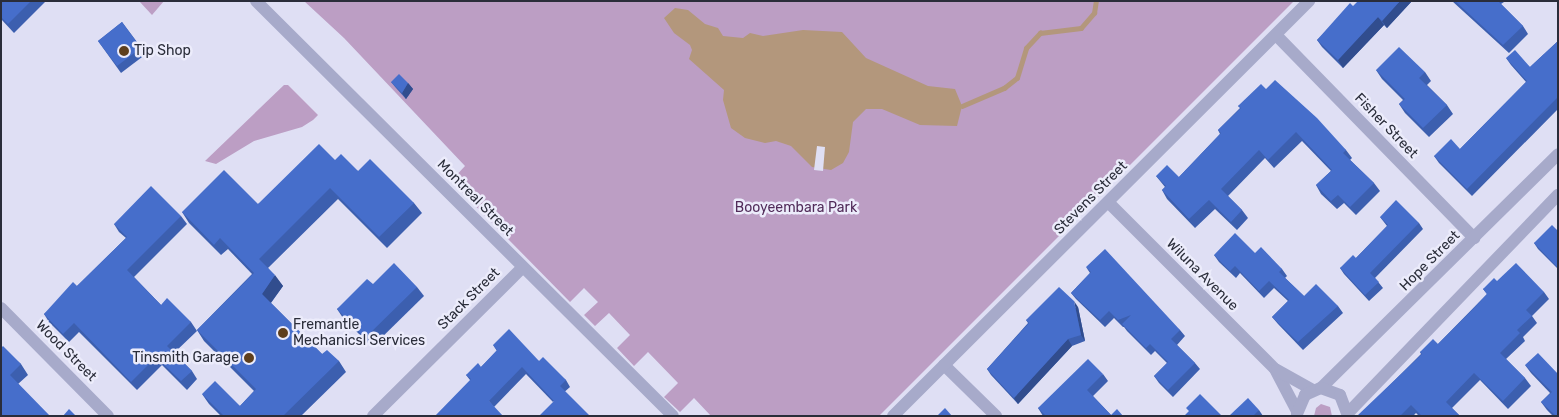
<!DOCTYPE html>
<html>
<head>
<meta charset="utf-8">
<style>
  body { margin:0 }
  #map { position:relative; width:1559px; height:417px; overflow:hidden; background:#dfdff4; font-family:Rubik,sans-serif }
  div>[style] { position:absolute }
  .green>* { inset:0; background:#bc9ec4 }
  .water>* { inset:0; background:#b3977c }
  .pier>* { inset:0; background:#dfdff4 }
  .stream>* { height:4.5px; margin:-2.25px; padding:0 2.25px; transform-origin:2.25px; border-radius:2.25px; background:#b3977c }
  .minor>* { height:12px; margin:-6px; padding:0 6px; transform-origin:6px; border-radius:6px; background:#a7aaca }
  .tertiary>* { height:12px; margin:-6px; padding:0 6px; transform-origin:6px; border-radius:6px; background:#a7aaca }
  .wall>* { inset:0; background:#3c5faf }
  .shaded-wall>* { inset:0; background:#314d8e }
  .building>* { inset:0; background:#466ecb }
  .dots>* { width:14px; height:14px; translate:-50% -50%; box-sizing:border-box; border:2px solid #ececfb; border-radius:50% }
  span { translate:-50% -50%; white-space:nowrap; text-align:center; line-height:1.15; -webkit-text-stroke:5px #ececfb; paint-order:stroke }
  .poi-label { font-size:14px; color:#2a2d3a }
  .left { translate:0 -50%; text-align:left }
  .right { translate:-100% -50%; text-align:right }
  .street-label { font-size:14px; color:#2a2d3a }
  .park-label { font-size:14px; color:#522c5a }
  .frame { position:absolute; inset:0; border:2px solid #2a2d3a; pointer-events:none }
</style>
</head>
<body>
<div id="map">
  <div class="green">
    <i style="clip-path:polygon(139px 1px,164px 1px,152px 15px)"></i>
    <i style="clip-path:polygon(304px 1px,1294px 1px,879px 416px,711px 416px,694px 398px,680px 412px,664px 397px,678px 383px,648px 352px,634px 366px,617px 348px,630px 335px,609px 313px,595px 326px,584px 315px,598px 302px,584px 288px,570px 302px,451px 181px,465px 166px,344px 38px)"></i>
    <i style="clip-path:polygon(284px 85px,288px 85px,318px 115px,313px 120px,302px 127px,254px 141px,216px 164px,205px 161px)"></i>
    <i style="clip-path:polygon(1321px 404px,1330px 407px,1332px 416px,1314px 416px,1316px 408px)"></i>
  </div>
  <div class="water">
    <i style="clip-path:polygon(675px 8px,688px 10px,705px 24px,718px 28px,723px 36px,743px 38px,750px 33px,763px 36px,803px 30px,842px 32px,866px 58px,928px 86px,955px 89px,962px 106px,957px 126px,920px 125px,882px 109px,866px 109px,853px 122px,849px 152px,843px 163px,831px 170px,812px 167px,791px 146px,776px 141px,765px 143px,745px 138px,731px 128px,723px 100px,724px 90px,689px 59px,692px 50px,690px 45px,674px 33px,664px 18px)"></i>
  </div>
  <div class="pier">
    <i style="clip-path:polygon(817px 146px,825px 147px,823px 171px,814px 170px)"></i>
  </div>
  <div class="stream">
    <i style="left:962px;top:106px;width:46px;rotate:-23.2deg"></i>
    <i style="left:1004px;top:88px;width:16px;rotate:-38deg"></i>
    <i style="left:1017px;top:78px;width:31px;rotate:-73deg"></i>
    <i style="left:1026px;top:48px;width:21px;rotate:-47deg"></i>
    <i style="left:1040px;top:33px;width:41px;rotate:-7deg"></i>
    <i style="left:1081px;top:28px;width:20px;rotate:-49deg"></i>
    <i style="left:1094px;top:13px;width:12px;rotate:-81deg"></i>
  </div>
  <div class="minor">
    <i style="left:1276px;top:35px;width:284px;rotate:45.7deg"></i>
    <i style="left:1108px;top:202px;width:236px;rotate:45deg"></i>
    <i style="left:1275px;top:369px;width:47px;rotate:62.4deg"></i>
    <i style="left:1px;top:308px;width:152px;rotate:45.3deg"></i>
    <i style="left:944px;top:365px;width:73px;rotate:44.4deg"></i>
    <i style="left:1277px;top:370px;width:41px;rotate:29.1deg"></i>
    <i style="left:1321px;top:388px;width:333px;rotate:-44.6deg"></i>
    <i style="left:1348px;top:413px;width:303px;rotate:-46.1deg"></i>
    <i style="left:1297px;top:414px;width:21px;rotate:-67deg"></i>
    <i style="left:1305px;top:395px;width:17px;rotate:-24deg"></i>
    <i style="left:1321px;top:388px;width:20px;rotate:20deg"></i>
    <i style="left:1340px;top:395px;width:22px;rotate:69deg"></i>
    <i style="left:373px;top:416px;width:211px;rotate:-44.8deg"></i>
  </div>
  <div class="tertiary">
    <i style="left:256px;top:1px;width:588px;rotate:44.86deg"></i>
    <i style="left:893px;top:416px;width:588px;rotate:-44.93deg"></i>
  </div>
  <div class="wall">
    <i style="clip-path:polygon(1px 1px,46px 1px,14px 33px,1px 19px)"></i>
    <i style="clip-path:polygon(1412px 1px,1387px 28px,1384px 25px,1343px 68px,1322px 47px,1317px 40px,1353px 6px)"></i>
    <i style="clip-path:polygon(1452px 1px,1503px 1px,1504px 2px,1501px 4px,1523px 26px,1528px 34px,1509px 53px)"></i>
    <i style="clip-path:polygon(122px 22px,146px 54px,121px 73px,98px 41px)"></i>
    <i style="clip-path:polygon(1558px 41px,1558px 109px,1472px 196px,1439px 163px,1434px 156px,1460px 149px,1526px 82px,1511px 65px,1506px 58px,1530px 67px)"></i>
    <i style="clip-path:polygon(1376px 70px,1425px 72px,1431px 81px,1427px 85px,1447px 105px,1453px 114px,1429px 137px,1405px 113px,1399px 104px,1403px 100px,1382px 79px)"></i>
    <i style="clip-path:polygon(391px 82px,408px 83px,413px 89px,406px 99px,396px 88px)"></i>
    <i style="clip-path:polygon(1266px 89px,1346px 150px,1352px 158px,1350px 160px,1374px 183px,1380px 191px,1356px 215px,1344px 203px,1337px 209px,1321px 194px,1316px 185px,1331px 171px,1302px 141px,1274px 168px,1265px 158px,1228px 196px,1242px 210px,1248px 218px,1237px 230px,1215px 209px,1195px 228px,1167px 199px,1162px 190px,1165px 187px,1156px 176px,1179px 177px,1220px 134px,1218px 130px,1240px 108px,1238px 106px)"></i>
    <i style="clip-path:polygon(335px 160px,358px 171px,414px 203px,422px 213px,387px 248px,338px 199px,268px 268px,283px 286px,271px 303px,322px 354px,339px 361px,346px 372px,301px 416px,221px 416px,209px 404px,202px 394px,240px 406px,254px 391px,204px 341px,197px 330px,252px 274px,228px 249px,221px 255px,189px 223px,182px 212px,258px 204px)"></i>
    <i style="clip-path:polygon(181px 216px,187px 224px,134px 277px,161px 305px,191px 322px,197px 331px,174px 353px,192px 371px,197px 379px,187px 390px,162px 365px,137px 390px,79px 332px,69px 342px,49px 322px,44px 314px,77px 286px,126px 238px,119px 232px,114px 224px)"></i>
    <i style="clip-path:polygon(1380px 217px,1419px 223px,1423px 229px,1375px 278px,1383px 288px,1369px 301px,1344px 274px,1340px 268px,1356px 258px,1387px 226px)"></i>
    <i style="clip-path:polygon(1558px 231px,1558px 269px,1538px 249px,1534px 243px)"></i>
    <i style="clip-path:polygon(1255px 253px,1282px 269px,1287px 276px,1285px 278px,1304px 296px,1338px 306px,1343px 313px,1303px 350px,1278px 324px,1272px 317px,1288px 301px,1274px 288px,1264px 298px,1240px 273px,1236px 278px,1219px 262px,1214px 255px)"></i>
    <i style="clip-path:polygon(1086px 267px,1180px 330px,1185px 336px,1177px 345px,1195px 363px,1200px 369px,1173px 397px,1159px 383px,1154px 376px,1167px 363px,1155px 351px,1151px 355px,1127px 331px,1124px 327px,1123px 327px,1114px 318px,1105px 327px,1076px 299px,1071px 293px,1090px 273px)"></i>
    <i style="clip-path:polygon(1497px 281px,1544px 292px,1549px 299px,1532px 316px,1537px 323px,1523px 337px,1525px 341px,1506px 359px,1525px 378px,1531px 386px,1508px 409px,1480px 380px,1452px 408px,1460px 416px,1419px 416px,1416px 413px,1413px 416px,1359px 416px,1421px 354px,1420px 352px,1438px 344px,1487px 294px,1483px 289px)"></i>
    <i style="clip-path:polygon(373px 284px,417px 287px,424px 296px,372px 347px,343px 318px,337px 309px)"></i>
    <i style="clip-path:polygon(1078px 307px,1085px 341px,1072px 346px,1018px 404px,991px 375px,987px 369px,1028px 323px,1026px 320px)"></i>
    <i style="clip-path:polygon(493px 345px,539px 361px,566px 380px,570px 387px,553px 402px,526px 374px,494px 407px,470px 380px,466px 375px,481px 367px,497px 351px)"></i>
    <i style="clip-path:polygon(1px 348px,21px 364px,28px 375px,18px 384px,1px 416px)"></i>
    <i style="clip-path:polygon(1525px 365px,1558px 374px,1558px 416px,1553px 416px,1547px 410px,1541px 402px,1550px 393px,1531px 373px)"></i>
    <i style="clip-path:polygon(1103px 374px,1108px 381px,1093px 396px,1111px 415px,1123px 416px,1043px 416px,1038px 408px)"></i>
    <i style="clip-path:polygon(1259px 410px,1263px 416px,1229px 416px)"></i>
  </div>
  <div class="shaded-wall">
    <i style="clip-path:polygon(1400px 1px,1412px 1px,1387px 28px,1382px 21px)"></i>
    <i style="clip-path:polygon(1378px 17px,1384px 25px,1343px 68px,1338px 60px)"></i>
    <i style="clip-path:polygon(408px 83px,413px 89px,406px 99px,402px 93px)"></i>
    <i style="clip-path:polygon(275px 275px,283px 286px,269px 305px,262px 294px)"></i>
    <i style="clip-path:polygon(1074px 301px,1078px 307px,1085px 341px,1081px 335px)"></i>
    <i style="clip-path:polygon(1068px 339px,1072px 346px,1018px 404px,1014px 398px)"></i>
  </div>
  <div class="building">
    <i style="clip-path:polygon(1px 1px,31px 1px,8px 24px,1px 17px)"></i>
    <i style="clip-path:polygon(1358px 1px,1400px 1px,1382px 21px,1378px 17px,1338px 60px,1317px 40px,1350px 3px,1353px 6px)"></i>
    <i style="clip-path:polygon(1455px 1px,1498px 1px,1523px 26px,1503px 45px)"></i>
    <i style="clip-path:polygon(122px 22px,141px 48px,117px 66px,98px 41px)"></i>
    <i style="clip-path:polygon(1558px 41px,1558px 97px,1467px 189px,1434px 156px,1451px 139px,1460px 149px,1527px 81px,1506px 58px,1515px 50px,1530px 67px)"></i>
    <i style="clip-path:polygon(1399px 47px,1425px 72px,1419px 78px,1447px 105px,1423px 128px,1399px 104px,1405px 99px,1376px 70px)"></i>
    <i style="clip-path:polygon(399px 74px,408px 83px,402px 93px,391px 82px)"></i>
    <i style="clip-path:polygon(1275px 80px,1317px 118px,1346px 150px,1343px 153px,1374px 183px,1350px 207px,1338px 195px,1331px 201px,1316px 185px,1332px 170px,1296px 132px,1268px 160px,1259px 150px,1221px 189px,1242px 210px,1231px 222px,1209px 200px,1189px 219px,1162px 190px,1166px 186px,1156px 176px,1167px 165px,1179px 177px,1221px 133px,1218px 130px,1241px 108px,1238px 106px,1261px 84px,1266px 89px)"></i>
    <i style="clip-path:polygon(319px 144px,335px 160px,341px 154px,358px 171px,370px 159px,414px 203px,379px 237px,330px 188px,259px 259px,275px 275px,262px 294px,322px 354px,327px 350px,339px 361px,283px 416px,224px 416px,202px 394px,215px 381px,240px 406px,256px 389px,197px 330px,254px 273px,220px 238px,214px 245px,182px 212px,224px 170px,258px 204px)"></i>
    <i style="clip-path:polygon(151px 186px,181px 216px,127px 270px,161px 305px,167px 298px,191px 322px,167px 346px,192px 371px,181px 381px,156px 357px,131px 382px,74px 323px,63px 334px,44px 314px,73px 282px,77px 286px,127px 237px,114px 224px)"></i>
    <i style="clip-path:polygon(1396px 200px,1419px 223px,1370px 273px,1379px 282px,1365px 295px,1340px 268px,1353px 255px,1356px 258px,1388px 225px,1380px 217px)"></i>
    <i style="clip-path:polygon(1552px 225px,1558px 231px,1558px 268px,1534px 243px)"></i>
    <i style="clip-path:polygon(1235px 233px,1255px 253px,1261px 247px,1282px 269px,1279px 272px,1304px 296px,1316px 284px,1338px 306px,1298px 342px,1272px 317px,1289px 300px,1269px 281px,1259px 291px,1235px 266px,1230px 271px,1214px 255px)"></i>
    <i style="clip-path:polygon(1105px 249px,1180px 330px,1171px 339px,1195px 363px,1168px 390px,1154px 376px,1168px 362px,1150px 344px,1146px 348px,1122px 324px,1131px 315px,1118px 320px,1109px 311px,1100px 320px,1071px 293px,1091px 272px,1086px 267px)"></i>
    <i style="clip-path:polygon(394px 263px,417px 287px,365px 338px,337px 309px,367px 279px,373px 284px)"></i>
    <i style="clip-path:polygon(1516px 263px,1544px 292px,1526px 310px,1532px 316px,1517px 330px,1520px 333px,1500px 353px,1525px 378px,1503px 401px,1474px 373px,1446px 402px,1460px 416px,1422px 416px,1411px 405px,1400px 416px,1359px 416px,1358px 415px,1422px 354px,1420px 352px,1433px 339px,1438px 344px,1471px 311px,1487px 294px,1483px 289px,1494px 278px,1497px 281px)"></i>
    <i style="clip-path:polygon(1059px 287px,1074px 301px,1081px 335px,1068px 339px,1014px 398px,987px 369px,1029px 323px,1026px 320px)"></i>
    <i style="clip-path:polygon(509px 329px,539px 361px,543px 357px,566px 380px,560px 386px,590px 416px,539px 416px,554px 401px,522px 367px,489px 401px,503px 416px,435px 416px,471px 379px,466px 375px,478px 363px,481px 367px,497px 350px,493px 345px)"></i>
    <i style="clip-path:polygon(3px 346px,21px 364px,10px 375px,50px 416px,1px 416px,1px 348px)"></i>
    <i style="clip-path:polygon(1538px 353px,1558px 374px,1558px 416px,1556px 416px,1541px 402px,1552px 392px,1525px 365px)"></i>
    <i style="clip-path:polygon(1088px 359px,1103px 374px,1087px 390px,1111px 415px,1117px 409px,1123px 416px,1046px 416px,1038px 408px)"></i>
    <i style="clip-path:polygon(1200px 394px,1222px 416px,1184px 416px,1189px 411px,1186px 408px)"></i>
    <i style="clip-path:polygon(1248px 398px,1259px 410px,1253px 416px,1229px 416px)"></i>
    <i style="clip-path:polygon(945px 408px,952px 416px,937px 416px)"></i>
    <i style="clip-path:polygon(69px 409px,76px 416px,63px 416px)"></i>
  </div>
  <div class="dots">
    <i style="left:124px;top:51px;background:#5e3f1d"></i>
    <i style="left:283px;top:333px;background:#5e3f1d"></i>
    <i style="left:249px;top:358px;background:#5e3f1d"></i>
  </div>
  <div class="poi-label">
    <span class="left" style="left:134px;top:51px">Tip Shop</span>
    <span class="left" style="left:293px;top:333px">Fremantle<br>Mechanicsl Services</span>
    <span class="right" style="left:239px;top:358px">Tinsmith Garage</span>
  </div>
  <div class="street-label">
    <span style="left:1386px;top:126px;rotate:46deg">Fisher Street</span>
    <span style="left:475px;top:198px;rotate:45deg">Montreal Street</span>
    <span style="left:1091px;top:198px;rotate:-45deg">Stevens Street</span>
    <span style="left:1430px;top:261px;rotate:-45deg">Hope Street</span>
    <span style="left:1202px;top:275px;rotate:45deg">Wiluna Avenue</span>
    <span style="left:469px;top:299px;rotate:-45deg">Stack Street</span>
    <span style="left:66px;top:351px;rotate:45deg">Wood Street</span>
  </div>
  <div class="park-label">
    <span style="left:796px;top:208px">Booyeembara Park</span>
  </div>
  <div class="frame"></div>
</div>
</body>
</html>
